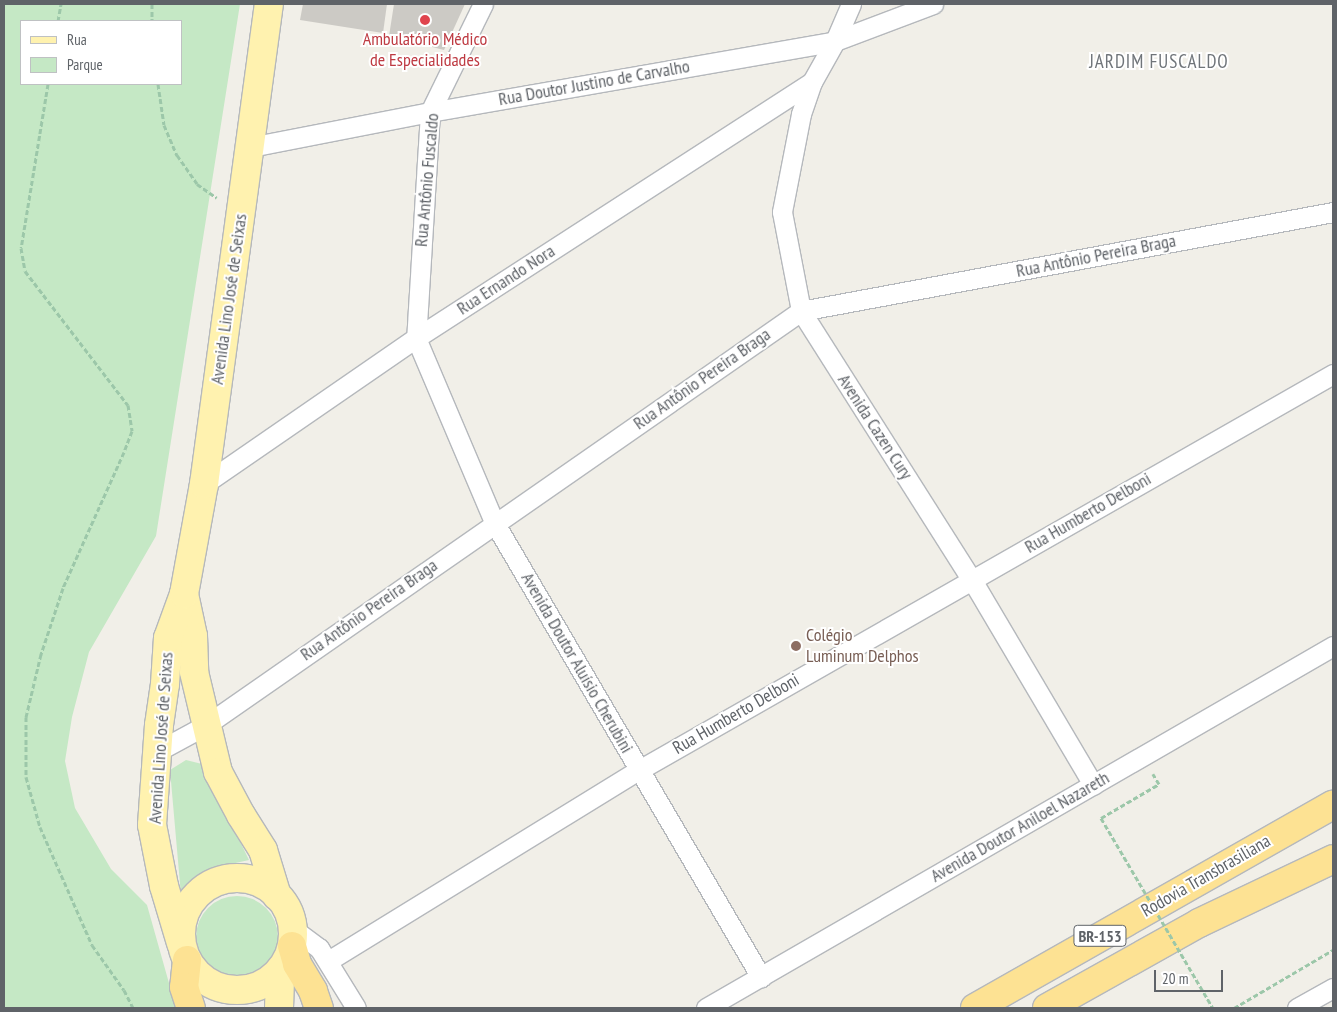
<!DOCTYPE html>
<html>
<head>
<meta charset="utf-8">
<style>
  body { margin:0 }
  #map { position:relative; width:1337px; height:1012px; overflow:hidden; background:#f1efe8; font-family:"PT Sans Narrow",sans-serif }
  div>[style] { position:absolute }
  .green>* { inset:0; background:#c5e8c5 }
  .round { border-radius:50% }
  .building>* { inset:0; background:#cccac5 }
  .path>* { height:3px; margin-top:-1.5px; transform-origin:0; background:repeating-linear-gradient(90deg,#9cc7a9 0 5px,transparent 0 7.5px) }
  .roads { filter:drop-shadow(1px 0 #b5b8bc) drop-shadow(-1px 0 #b5b8bc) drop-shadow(0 1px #b5b8bc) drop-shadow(0 -1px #b5b8bc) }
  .street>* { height:19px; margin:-9.5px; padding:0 9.5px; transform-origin:9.5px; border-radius:9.5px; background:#fff }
  .primary>* { height:28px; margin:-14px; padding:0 14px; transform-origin:14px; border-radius:14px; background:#fff2af }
  .primary>.ring { margin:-14px; padding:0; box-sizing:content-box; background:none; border:28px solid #fff2af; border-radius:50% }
  .highway>* { height:28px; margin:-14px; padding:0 14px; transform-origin:14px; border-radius:14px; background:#fde293 }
  .path-bridge>* { height:3px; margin-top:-1.5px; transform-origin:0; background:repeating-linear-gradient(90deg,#9cc7a9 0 5px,transparent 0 7.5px) }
  .dots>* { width:14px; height:14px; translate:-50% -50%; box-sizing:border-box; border:2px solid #fff; border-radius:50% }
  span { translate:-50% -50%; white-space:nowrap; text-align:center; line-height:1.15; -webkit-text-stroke:4px #fff; paint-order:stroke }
  .shield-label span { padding:1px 4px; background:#fff; border:1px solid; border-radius:4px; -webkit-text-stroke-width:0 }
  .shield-label { font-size:16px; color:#5f6368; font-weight:700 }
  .health-label { font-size:18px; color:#be3a42 }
  .street-label { font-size:18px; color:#5f6368 }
  .education-label { font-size:18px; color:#785e54 }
  .left { translate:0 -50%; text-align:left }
  .neighbourhood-label { font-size:19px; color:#70757a; letter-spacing:1px }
  .frame { position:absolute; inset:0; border:5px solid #5f6368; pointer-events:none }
  .legend { position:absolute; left:20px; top:20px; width:162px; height:65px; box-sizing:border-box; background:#fff; border:1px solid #bfc1c3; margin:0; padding:6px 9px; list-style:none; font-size:15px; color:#5f6368 }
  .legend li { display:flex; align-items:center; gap:10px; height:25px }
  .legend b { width:25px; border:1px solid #bfc1c3 }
  .scale { position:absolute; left:1154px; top:970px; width:69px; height:22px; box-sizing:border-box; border:2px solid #5f6368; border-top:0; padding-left:6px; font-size:15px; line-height:18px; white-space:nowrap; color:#5f6368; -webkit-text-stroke:4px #fff; paint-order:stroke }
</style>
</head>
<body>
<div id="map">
  <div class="green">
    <i style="clip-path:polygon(evenodd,4px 4px,240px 4px,156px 536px,89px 652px,72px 717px,65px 761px,75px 808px,111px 869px,147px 905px,176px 1008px,4px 1008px,4px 4px,21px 21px,181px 21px,181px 84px,21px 84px,21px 21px)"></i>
    <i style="clip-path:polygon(186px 760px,202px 764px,249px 860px,213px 868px,181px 895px,170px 770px)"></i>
    <i class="round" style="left:196px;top:896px;width:82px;height:82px"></i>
  </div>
  <div class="building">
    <i style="clip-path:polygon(303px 4px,387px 4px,383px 33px,300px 20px)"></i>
    <i style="clip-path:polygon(394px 4px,465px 4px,444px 50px,389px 36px)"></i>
  </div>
  <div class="path">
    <i style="left:152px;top:4px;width:17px;rotate:90deg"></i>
    <i style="left:58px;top:21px;width:17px;rotate:-80deg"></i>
    <i style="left:48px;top:84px;width:166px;rotate:99.3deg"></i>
    <i style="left:21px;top:248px;width:23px;rotate:80deg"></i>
    <i style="left:25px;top:271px;width:169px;rotate:52.5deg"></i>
    <i style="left:128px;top:405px;width:26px;rotate:81deg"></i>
    <i style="left:132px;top:431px;width:22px;rotate:111deg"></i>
    <i style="left:124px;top:452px;width:149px;rotate:114.2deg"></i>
    <i style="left:63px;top:588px;width:70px;rotate:108.4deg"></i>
    <i style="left:41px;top:654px;width:65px;rotate:103.4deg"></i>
    <i style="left:26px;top:717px;width:60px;rotate:90deg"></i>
    <i style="left:26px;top:777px;width:52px;rotate:74.4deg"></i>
    <i style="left:40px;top:827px;width:129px;rotate:66.2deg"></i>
    <i style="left:92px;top:945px;width:55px;rotate:54.6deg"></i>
    <i style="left:124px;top:990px;width:20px;rotate:63deg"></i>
    <i style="left:158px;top:84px;width:41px;rotate:81.7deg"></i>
    <i style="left:164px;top:125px;width:33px;rotate:67deg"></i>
    <i style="left:177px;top:155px;width:35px;rotate:55deg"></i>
    <i style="left:197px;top:184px;width:24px;rotate:35deg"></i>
    <i style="left:1101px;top:818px;width:67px;rotate:-30.4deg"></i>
    <i style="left:1159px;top:784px;width:12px;rotate:-121deg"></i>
    <i style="left:1234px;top:1008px;width:115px;rotate:-30.4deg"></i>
  </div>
  <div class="roads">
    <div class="street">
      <i style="left:483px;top:4px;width:120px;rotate:116.1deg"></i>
      <i style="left:430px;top:112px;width:226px;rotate:93.5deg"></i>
      <i style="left:416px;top:338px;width:200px;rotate:67deg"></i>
      <i style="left:494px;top:522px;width:528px;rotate:59.6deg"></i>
      <i style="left:851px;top:4px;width:40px;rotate:113.4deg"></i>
      <i style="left:835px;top:41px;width:47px;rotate:119.3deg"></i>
      <i style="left:812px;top:82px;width:34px;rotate:109deg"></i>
      <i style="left:801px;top:114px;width:100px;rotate:101deg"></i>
      <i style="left:782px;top:212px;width:101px;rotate:79.1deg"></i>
      <i style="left:801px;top:311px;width:319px;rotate:57.6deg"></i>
      <i style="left:972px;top:580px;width:238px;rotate:59.4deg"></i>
      <i style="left:250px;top:147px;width:183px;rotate:-11deg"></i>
      <i style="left:430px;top:112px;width:411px;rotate:-9.9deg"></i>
      <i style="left:835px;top:41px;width:105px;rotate:-20.7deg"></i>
      <i style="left:204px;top:484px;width:257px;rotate:-34.6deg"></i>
      <i style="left:416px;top:338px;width:472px;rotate:-32.9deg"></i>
      <i style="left:156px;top:752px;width:57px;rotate:-28.4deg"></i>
      <i style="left:206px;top:725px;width:725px;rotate:-34.83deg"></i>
      <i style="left:801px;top:311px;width:541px;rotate:-10.54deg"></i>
      <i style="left:292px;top:928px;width:34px;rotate:37deg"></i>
      <i style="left:319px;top:948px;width:70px;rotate:58.3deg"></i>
      <i style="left:328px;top:961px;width:365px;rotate:-31.6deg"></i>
      <i style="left:639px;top:770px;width:799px;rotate:-29.71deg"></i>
      <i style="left:706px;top:1008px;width:724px;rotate:-30deg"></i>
      <i style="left:1297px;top:1008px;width:41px;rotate:-29.1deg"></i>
    </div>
    <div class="primary">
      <i style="left:184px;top:594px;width:43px;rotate:77.9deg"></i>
      <i style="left:193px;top:636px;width:36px;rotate:88deg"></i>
      <i style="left:194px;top:672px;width:103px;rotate:76.5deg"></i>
      <i style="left:218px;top:772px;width:49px;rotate:61.9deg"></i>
      <i style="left:241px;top:815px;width:41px;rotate:57.8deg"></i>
      <i style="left:263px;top:850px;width:48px;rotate:73.1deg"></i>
      <i class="ring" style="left:181px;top:878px;width:84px;height:84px"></i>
      <i style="left:181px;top:943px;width:59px;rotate:-106.6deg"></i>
      <i style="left:164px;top:886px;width:62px;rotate:-101.1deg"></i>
      <i style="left:152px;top:825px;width:100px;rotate:-86deg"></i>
      <i style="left:159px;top:725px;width:41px;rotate:-81.7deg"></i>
      <i style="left:165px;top:684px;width:46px;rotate:-86.3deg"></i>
      <i style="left:168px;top:638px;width:47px;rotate:-70deg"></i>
      <i style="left:184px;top:594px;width:112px;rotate:-79.7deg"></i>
      <i style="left:204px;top:484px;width:484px;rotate:-82.3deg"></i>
      <i style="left:279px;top:1008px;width:38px;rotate:-88deg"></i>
    </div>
    <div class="highway">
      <i style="left:292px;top:946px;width:19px;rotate:74deg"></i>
      <i style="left:297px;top:964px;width:31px;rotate:59deg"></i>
      <i style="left:313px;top:991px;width:18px;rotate:71deg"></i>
      <i style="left:187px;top:960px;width:27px;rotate:96deg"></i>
      <i style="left:184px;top:987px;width:22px;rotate:72deg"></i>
      <i style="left:975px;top:1008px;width:412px;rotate:-29.6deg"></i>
      <i style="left:1047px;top:1008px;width:174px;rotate:-29.2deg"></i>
      <i style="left:1199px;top:923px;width:148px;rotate:-25.5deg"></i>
    </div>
  </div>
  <div class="path-bridge">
    <i style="left:1101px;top:818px;width:221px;rotate:59.5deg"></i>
  </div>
  <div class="dots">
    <i style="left:425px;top:20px;background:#e0444e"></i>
    <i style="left:796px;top:646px;background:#8d6e63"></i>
  </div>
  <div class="shield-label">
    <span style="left:1100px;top:936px">BR-153</span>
  </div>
  <div class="health-label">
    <span style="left:425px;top:50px">Ambulatório Médico<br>de Especialidades</span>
  </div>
  <div class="street-label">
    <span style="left:594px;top:83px;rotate:-10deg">Rua Doutor Justino de Carvalho</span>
    <span style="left:427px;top:180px;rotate:-85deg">Rua Antônio Fuscaldo</span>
    <span style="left:1096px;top:256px;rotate:-11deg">Rua Antônio Pereira Braga</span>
    <span style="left:506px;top:280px;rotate:-33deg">Rua Ernando Nora</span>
    <span style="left:229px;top:299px;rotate:-82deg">Avenida Lino José de Seixas</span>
    <span style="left:702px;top:379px;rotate:-35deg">Rua Antônio Pereira Braga</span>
    <span style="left:875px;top:427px;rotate:57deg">Avenida Cazen Cury</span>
    <span style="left:1088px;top:513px;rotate:-30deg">Rua Humberto Delboni</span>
    <span style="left:369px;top:610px;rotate:-35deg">Rua Antônio Pereira Braga</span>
    <span style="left:577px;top:663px;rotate:60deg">Avenida Doutor Aluísio Cherubini</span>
    <span style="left:736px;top:714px;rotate:-30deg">Rua Humberto Delboni</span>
    <span style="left:161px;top:738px;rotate:-86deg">Avenida Lino José de Seixas</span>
    <span style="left:1020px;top:827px;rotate:-30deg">Avenida Doutor Aniloel Nazareth</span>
    <span style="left:1206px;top:876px;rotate:-30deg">Rodovia Transbrasiliana</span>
  </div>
  <div class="education-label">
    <span class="left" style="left:806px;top:646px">Colégio<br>Luminum Delphos</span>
  </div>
  <div class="neighbourhood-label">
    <span style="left:1159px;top:62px">JARDIM FUSCALDO</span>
  </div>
  <div class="frame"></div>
  <ul class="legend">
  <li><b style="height:6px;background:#fff2af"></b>Rua</li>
  <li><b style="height:14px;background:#c5e8c5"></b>Parque</li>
  </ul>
  <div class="scale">20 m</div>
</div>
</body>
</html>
